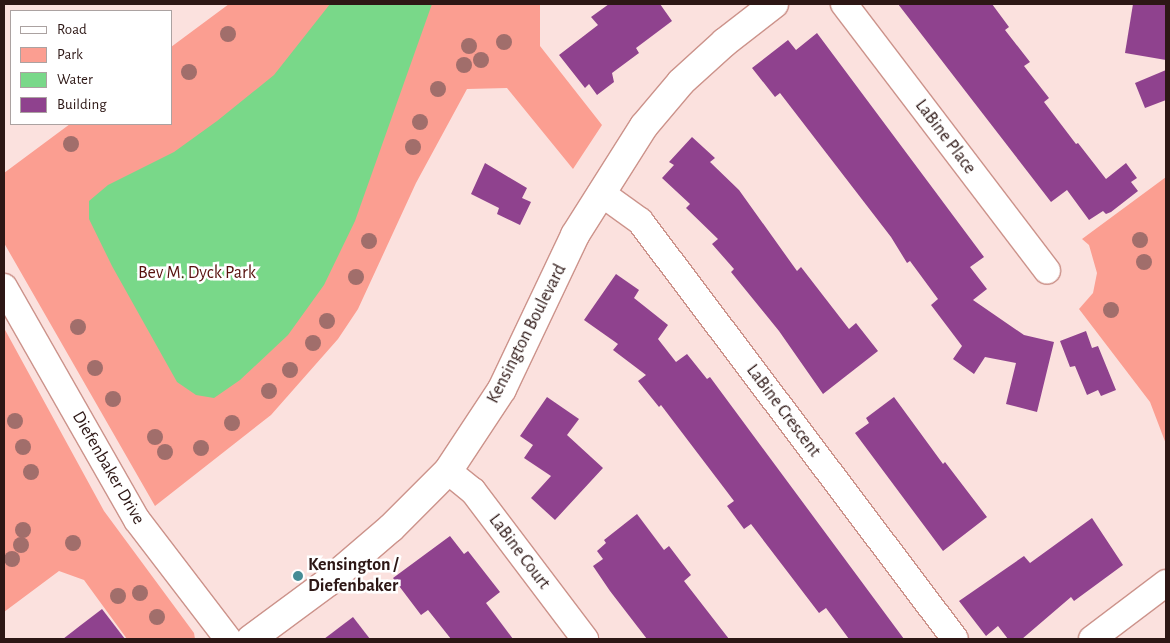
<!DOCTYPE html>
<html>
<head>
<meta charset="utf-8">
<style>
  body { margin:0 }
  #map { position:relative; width:1170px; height:643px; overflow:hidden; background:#fbe1de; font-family:"Alegreya Sans",sans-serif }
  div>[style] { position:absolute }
  .green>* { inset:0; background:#fb9e91 }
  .water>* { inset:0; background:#79d889 }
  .building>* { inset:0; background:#8f428e }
  .roads { filter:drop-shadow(1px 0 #cc938b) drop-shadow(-1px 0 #cc938b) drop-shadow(0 1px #cc938b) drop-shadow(0 -1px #cc938b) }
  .minor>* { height:26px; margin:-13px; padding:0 13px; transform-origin:13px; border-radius:13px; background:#fff }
  .major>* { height:28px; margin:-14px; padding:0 14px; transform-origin:14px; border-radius:14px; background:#fff }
  .trees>* { width:16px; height:16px; margin:-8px; border-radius:50%; background:#a16e6b }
  .dots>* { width:14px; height:14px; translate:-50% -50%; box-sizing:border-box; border:2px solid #fff; border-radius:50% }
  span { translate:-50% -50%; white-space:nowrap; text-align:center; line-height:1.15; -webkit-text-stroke:5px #fff; paint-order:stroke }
  .street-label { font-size:18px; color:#2d1715 }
  .park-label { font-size:18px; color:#57100d }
  .poi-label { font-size:18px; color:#2d1715; font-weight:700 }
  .left { translate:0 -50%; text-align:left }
  .frame { position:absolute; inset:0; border:5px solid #2d1715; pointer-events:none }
  .legend { position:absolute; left:10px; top:10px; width:162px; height:115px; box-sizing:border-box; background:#fff; border:1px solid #aba2a1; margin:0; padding:6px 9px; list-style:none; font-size:15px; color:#2d1715 }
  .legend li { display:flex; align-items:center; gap:10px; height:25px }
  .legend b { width:25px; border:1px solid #aba2a1 }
</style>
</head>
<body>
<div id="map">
  <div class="green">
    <i style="clip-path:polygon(229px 4px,540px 4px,540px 46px,602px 125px,573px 169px,507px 88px,467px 89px,416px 183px,358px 309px,338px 339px,271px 415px,155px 506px,4px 243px,4px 173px,70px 124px,171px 124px,171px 47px)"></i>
    <i style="clip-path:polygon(1166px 177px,1166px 444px,1150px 402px,1079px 309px,1093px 293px,1097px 273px,1089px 245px,1082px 239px)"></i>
    <i style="clip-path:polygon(4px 328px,104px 511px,194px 633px,195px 639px,127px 639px,84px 580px,59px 571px,4px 612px)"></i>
  </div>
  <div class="water">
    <i style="clip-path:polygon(330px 4px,432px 4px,355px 221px,324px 285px,288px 335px,240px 380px,214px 398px,196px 395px,177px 382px,112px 266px,89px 219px,89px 201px,108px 185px,174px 152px,217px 121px,274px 75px)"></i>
  </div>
  <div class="building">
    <i style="clip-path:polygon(609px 4px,660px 4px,672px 21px,636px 48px,639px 53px,612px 73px,614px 82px,597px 95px,589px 84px,585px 88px,559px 55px,598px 25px,591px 17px)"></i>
    <i style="clip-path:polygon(898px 4px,992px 4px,1009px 27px,1005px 30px,1030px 62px,1024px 66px,1049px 98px,1044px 102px,1076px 144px,1078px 143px,1106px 179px,1126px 163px,1137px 178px,1131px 182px,1138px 191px,1111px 212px,1106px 214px,1103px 211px,1089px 220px,1067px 190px,1051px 202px)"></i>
    <i style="clip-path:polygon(1133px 4px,1166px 4px,1166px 60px,1125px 53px)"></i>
    <i style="clip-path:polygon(817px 33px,984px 257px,970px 267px,987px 289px,973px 300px,1024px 335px,1054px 342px,1037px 412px,1006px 404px,1016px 363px,985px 357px,974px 374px,953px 359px,962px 346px,931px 305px,938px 299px,910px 261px,907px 263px,891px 237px,780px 93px,775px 97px,752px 68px,788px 40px,796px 50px)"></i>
    <i style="clip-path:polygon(1166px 70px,1166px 100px,1145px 108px,1135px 83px)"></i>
    <i style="clip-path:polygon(692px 137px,715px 158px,710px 162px,739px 190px,797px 271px,801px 267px,849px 329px,856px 323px,878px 351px,823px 394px,779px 331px,731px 272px,734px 269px,712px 244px,718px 239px,686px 208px,690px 204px,662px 178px,674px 165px,669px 162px)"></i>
    <i style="clip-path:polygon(485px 163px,527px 188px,522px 198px,531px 202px,520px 225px,497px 214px,499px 208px,471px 194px)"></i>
    <i style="clip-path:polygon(616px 274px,639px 290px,634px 298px,668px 325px,658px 339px,676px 362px,687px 354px,707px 379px,710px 377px,904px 639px,849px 639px,826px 608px,819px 613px,751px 524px,744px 529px,727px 506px,734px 501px,661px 405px,659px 407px,638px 381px,646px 375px,613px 350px,618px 344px,584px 320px)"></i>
    <i style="clip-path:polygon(1086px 331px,1092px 348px,1098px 346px,1116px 390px,1101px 396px,1098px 390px,1087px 395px,1075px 366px,1070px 367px,1060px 341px)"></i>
    <i style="clip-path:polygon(547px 397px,579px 419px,567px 435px,603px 468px,555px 520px,531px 498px,551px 476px,524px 458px,533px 445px,520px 436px)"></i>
    <i style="clip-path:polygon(894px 397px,943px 464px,945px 462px,987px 517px,943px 551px,855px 433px,869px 423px,866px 418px)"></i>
    <i style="clip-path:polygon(637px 514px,664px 550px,669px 546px,691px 575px,684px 581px,729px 639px,647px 639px,610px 591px,593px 566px,603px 559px,597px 551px,606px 543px,604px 540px)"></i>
    <i style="clip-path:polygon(1092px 518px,1123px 565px,1074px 601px,1071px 597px,1022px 639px,1008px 639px,998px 626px,986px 636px,959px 601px,1024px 556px,1030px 563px)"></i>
    <i style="clip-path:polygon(450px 536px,464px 554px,468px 551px,500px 592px,486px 603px,513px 639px,451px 639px,428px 610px,421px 615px,393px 578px)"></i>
    <i style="clip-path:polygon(102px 609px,125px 639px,63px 639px,81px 625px)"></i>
    <i style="clip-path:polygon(353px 617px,370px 639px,324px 639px)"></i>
  </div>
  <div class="roads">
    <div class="minor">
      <i style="left:844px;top:4px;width:335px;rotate:52.7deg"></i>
      <i style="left:601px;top:193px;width:48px;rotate:35.7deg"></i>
      <i style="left:640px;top:221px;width:523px;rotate:53deg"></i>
      <i style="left:4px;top:287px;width:268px;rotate:60.3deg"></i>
      <i style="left:137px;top:520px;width:150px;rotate:52.6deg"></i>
      <i style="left:448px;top:471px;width:32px;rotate:39deg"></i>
      <i style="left:473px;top:491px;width:186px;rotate:52.9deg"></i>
      <i style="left:1092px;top:639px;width:93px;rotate:-37.1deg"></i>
    </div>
    <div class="major">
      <i style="left:251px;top:639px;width:96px;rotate:-36.5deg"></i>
      <i style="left:328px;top:582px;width:83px;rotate:-40.6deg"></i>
      <i style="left:391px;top:528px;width:81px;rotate:-45deg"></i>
      <i style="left:448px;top:471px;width:98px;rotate:-56.6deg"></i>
      <i style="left:502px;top:389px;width:170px;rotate:-64.6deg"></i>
      <i style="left:575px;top:235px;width:129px;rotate:-57.7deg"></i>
      <i style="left:644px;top:126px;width:57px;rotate:-49.9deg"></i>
      <i style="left:681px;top:82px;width:59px;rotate:-42.3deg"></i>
      <i style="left:725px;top:42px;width:62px;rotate:-37.8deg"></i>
    </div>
  </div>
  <div class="trees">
    <i style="left:228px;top:34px"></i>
    <i style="left:504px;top:42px"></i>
    <i style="left:469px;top:46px"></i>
    <i style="left:481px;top:60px"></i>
    <i style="left:464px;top:65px"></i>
    <i style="left:189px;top:72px"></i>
    <i style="left:438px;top:89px"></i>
    <i style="left:420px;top:122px"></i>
    <i style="left:71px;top:144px"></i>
    <i style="left:413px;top:147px"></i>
    <i style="left:1140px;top:240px"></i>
    <i style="left:369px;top:241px"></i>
    <i style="left:1144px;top:262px"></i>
    <i style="left:356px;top:277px"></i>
    <i style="left:1111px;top:310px"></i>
    <i style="left:327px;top:321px"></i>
    <i style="left:78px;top:327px"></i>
    <i style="left:313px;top:343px"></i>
    <i style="left:95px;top:368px"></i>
    <i style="left:290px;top:370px"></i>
    <i style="left:269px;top:391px"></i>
    <i style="left:113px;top:399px"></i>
    <i style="left:15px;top:421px"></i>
    <i style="left:232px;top:423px"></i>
    <i style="left:155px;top:437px"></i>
    <i style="left:23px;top:447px"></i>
    <i style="left:201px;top:448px"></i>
    <i style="left:165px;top:452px"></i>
    <i style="left:31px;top:472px"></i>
    <i style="left:23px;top:530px"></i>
    <i style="left:73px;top:543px"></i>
    <i style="left:21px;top:545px"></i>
    <i style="left:12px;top:559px"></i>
    <i style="left:140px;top:593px"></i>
    <i style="left:118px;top:596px"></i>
    <i style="left:157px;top:617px"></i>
  </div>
  <div class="dots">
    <i style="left:298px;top:576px;background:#468c96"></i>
  </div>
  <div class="street-label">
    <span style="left:945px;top:137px;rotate:53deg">LaBine Place</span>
    <span style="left:527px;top:334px;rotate:-63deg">Kensington Boulevard</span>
    <span style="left:783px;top:411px;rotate:53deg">LaBine Crescent</span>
    <span style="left:108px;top:468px;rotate:60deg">Diefenbaker Drive</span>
    <span style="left:519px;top:552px;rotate:53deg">LaBine Court</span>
  </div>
  <div class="park-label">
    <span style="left:197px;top:273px">Bev M. Dyck Park</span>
  </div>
  <div class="poi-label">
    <span class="left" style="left:308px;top:576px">Kensington /<br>Diefenbaker</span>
  </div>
  <div class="frame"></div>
  <ul class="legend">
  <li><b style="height:6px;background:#fff"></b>Road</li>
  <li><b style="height:14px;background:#fb9e91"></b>Park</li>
  <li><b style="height:14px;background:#79d889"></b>Water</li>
  <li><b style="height:14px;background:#8f428e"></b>Building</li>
  </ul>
</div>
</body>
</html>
